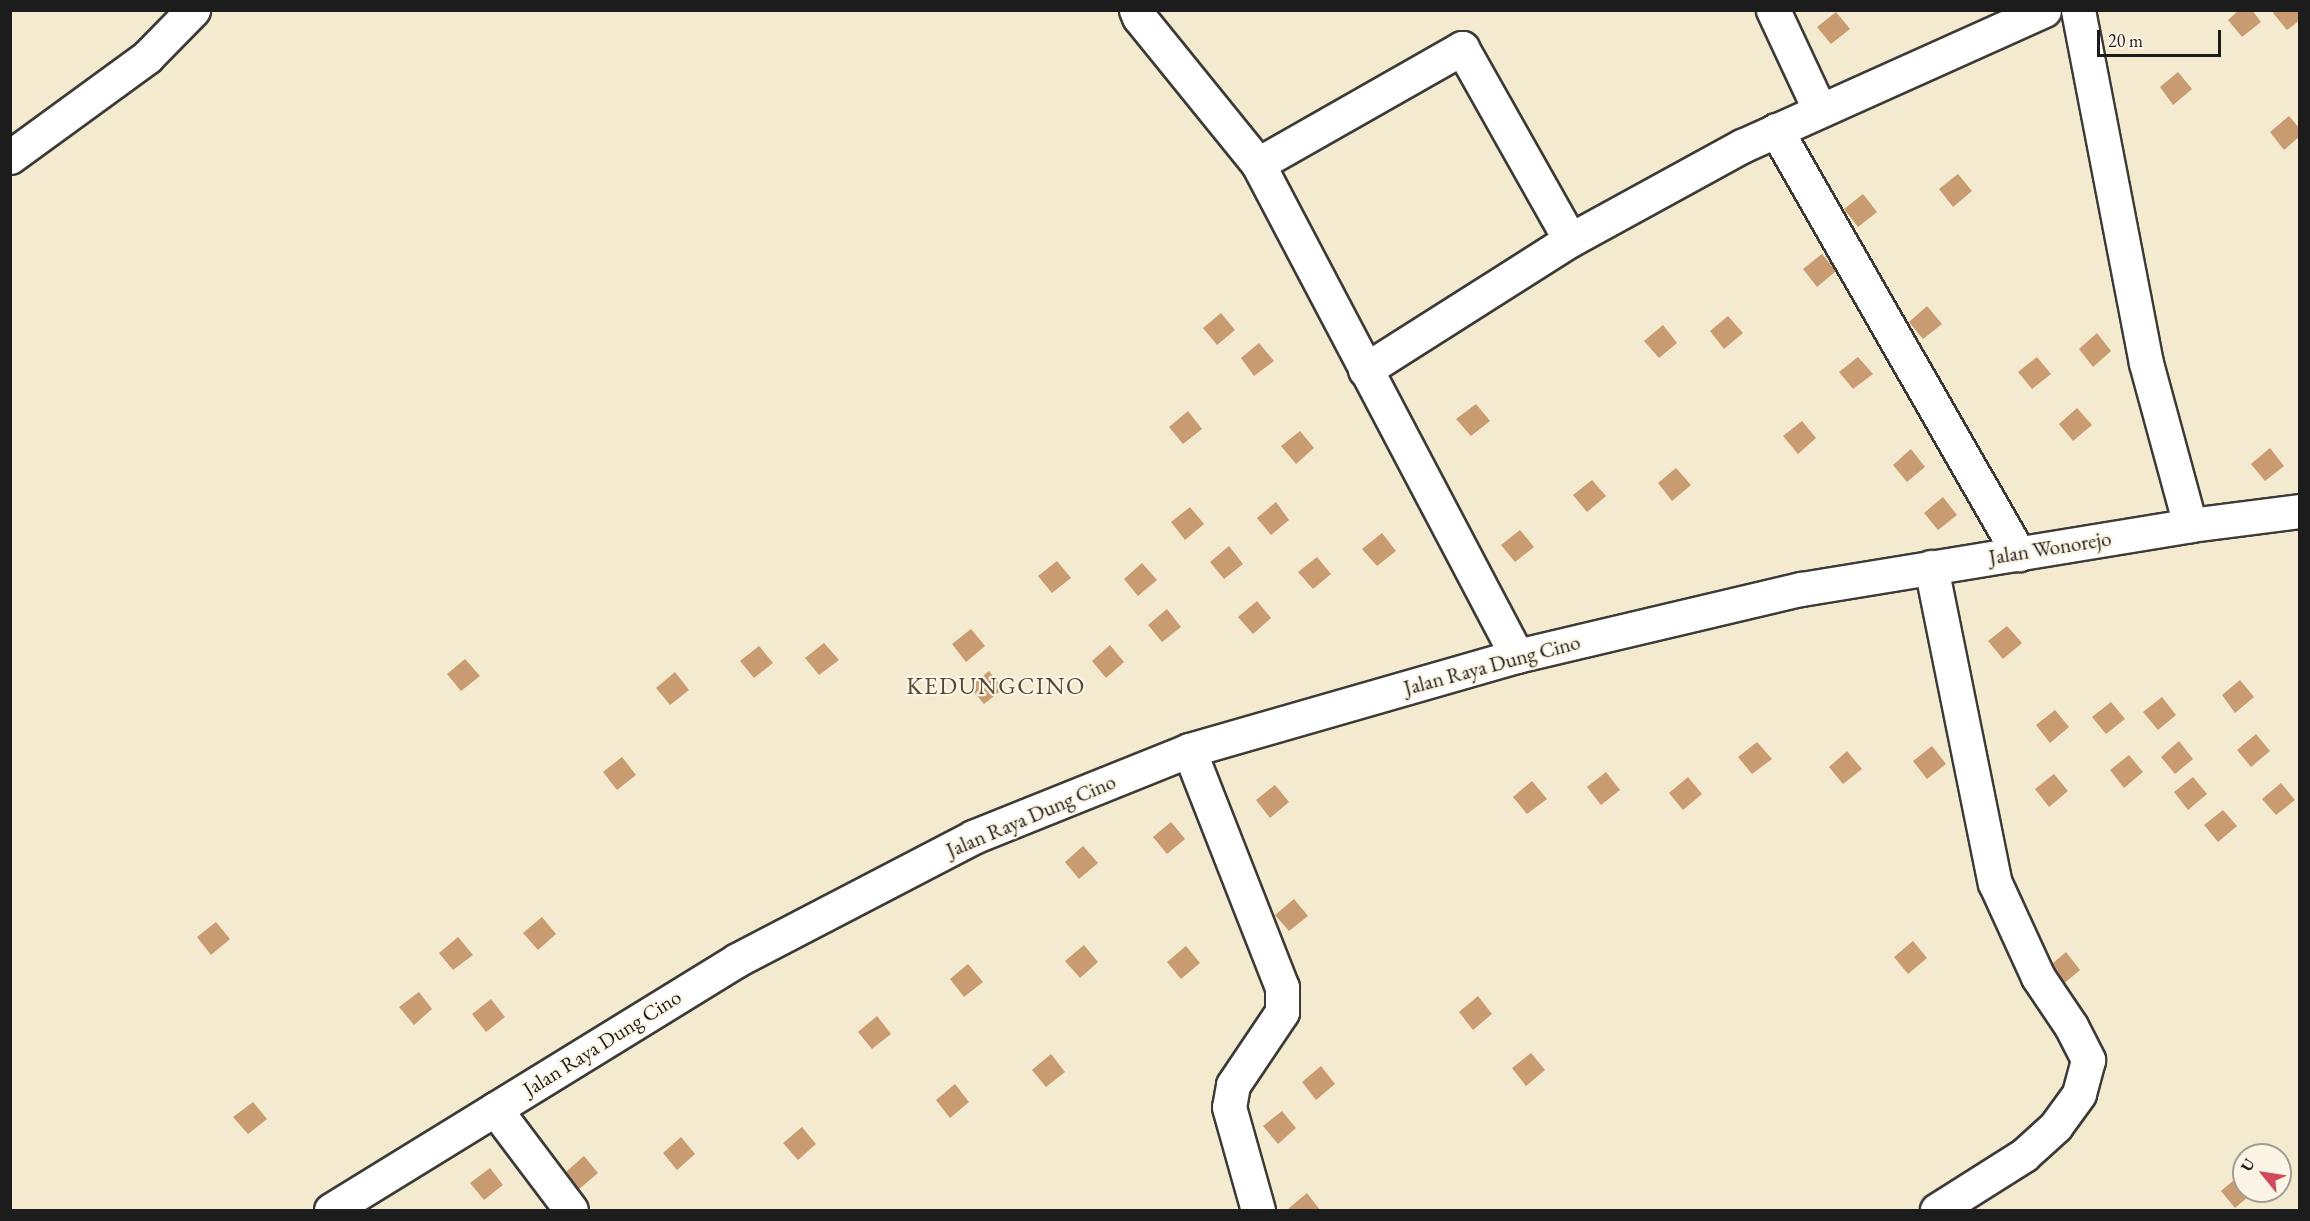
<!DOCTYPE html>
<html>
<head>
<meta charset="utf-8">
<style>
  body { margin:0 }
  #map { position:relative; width:2310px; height:1221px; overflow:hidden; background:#f4ead0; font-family:"EB Garamond",serif }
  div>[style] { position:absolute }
  .building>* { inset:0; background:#c99b70 }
  .roads { filter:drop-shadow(2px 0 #3c3b37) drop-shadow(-2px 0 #3c3b37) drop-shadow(0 2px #3c3b37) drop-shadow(0 -2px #3c3b37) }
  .minor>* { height:33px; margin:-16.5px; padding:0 16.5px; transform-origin:16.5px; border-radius:16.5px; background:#fff }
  span { translate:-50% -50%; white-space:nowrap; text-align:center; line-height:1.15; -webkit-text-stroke:4.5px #fcf5e5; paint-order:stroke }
  .street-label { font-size:21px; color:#1c1c1c }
  .quarter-label { font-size:24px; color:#594839; letter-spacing:1.5px }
  .frame { position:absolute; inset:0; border:12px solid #1c1c1c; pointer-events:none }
  .north { position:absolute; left:2232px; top:1143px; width:60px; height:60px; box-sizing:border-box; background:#fcf5e5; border:2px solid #a29e95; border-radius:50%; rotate:300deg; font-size:16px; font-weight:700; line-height:24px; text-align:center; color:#1c1c1c }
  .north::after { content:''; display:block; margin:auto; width:21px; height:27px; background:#d1495b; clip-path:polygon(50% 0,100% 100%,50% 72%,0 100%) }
  .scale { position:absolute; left:2097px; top:30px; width:124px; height:27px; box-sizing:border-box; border:3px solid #1c1c1c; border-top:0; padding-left:8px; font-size:18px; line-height:21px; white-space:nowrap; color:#1c1c1c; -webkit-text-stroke:4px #fcf5e5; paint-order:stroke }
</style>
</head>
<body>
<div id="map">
  <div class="building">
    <i style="clip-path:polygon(2239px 10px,2252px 10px,2261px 22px,2242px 37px,2228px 20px)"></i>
    <i style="clip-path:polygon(2276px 10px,2300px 10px,2300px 20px,2287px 30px,2273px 13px)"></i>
    <i style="clip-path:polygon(1836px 12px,1850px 29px,1831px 44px,1817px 27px)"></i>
    <i style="clip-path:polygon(2178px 72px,2192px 89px,2173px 105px,2160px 87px)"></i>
    <i style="clip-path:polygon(2289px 116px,2300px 129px,2300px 136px,2284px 150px,2270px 132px)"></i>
    <i style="clip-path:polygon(1958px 174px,1972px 191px,1953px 207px,1939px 189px)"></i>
    <i style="clip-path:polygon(1863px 194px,1877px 212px,1858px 227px,1844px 209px)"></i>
    <i style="clip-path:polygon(1822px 254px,1836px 271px,1817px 287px,1803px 269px)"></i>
    <i style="clip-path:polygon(1927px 306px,1942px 324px,1923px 339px,1909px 322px)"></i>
    <i style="clip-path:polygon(1221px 313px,1235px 330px,1217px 345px,1203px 328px)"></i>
    <i style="clip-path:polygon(1728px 316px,1743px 333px,1724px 349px,1710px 331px)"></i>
    <i style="clip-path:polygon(1663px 325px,1677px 343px,1659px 358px,1644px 341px)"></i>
    <i style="clip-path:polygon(2097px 333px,2111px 351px,2093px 367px,2079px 349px)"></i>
    <i style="clip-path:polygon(1259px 343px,1274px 361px,1254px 376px,1241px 358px)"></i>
    <i style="clip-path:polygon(1858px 357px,1873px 374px,1853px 389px,1839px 372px)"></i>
    <i style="clip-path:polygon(2037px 357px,2051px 374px,2032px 389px,2018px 372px)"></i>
    <i style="clip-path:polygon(1476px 404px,1490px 421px,1471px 436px,1456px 419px)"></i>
    <i style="clip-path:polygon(2077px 408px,2092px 425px,2073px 441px,2059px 424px)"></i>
    <i style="clip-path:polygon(1188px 411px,1202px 429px,1183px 444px,1169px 427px)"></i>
    <i style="clip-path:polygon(1802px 421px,1816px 438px,1798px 454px,1783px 436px)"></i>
    <i style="clip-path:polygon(1300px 431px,1314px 448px,1296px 464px,1281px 446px)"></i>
    <i style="clip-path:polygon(2270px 448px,2284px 466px,2265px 481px,2251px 464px)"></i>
    <i style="clip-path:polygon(1911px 449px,1925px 467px,1907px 482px,1893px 465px)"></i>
    <i style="clip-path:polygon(1676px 468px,1691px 485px,1672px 501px,1658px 483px)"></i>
    <i style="clip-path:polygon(1592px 480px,1606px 496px,1587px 512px,1573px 495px)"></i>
    <i style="clip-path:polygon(1943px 497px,1957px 515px,1938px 530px,1924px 513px)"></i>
    <i style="clip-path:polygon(1276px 502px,1289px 520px,1271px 535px,1257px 518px)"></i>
    <i style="clip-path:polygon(1190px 507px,1204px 524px,1185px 540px,1171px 522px)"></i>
    <i style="clip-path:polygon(1520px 530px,1534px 547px,1515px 562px,1501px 545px)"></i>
    <i style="clip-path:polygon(1382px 533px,1396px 551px,1377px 566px,1362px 549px)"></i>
    <i style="clip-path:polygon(1229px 546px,1243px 564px,1224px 579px,1210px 562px)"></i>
    <i style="clip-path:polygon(1317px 557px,1331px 574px,1313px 589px,1298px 572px)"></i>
    <i style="clip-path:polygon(1057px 561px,1071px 578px,1052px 593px,1038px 576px)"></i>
    <i style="clip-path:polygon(1142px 563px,1157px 580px,1138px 596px,1124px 579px)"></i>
    <i style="clip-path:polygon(1257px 601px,1271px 618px,1253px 634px,1238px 617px)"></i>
    <i style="clip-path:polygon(1167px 609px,1181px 627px,1162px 642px,1148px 625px)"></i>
    <i style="clip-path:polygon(2007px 626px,2022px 643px,2003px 659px,1988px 641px)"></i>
    <i style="clip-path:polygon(971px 629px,985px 646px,966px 662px,952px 644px)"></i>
    <i style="clip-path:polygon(824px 643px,839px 660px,819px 675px,805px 658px)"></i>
    <i style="clip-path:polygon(1110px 645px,1124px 662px,1106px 678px,1092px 661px)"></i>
    <i style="clip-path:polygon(759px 646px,773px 663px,754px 678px,740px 661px)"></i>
    <i style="clip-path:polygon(465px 659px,480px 676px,461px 691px,447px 674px)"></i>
    <i style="clip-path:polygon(989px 671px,1003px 689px,984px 704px,970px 687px)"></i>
    <i style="clip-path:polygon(675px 672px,689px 690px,670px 705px,656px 688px)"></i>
    <i style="clip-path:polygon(2240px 680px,2254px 697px,2235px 713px,2222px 695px)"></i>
    <i style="clip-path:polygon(2162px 697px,2176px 715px,2158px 730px,2143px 712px)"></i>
    <i style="clip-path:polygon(2111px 702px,2125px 719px,2106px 734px,2092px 717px)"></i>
    <i style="clip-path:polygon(2055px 710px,2069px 727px,2050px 743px,2036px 725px)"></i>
    <i style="clip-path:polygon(2256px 734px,2270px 751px,2251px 767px,2237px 750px)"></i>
    <i style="clip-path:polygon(2179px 741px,2193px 759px,2175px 774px,2161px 757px)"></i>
    <i style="clip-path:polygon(1757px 742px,1772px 759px,1752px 774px,1738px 757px)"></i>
    <i style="clip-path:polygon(1932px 746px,1946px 764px,1927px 779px,1913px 761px)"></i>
    <i style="clip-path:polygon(1847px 751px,1862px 769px,1843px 784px,1829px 767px)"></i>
    <i style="clip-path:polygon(2129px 755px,2143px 772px,2124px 788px,2110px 770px)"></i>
    <i style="clip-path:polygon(622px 757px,636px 775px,617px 790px,603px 772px)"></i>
    <i style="clip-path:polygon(1606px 772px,1620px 790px,1601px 805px,1587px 787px)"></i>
    <i style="clip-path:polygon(2054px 774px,2068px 791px,2049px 807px,2035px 789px)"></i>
    <i style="clip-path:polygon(1688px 777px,1702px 794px,1683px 810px,1669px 793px)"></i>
    <i style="clip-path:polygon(2193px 777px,2207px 794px,2188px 810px,2174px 792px)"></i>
    <i style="clip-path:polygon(1532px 781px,1547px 799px,1527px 814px,1513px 797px)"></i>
    <i style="clip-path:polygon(2281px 783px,2295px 800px,2276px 815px,2262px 799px)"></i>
    <i style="clip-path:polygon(1275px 785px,1289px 802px,1270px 818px,1256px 800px)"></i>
    <i style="clip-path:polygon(2223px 810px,2237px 826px,2218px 842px,2204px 825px)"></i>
    <i style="clip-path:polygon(1171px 822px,1185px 839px,1167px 854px,1153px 837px)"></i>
    <i style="clip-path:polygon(1083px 846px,1098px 863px,1079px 879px,1065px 862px)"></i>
    <i style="clip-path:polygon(1294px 899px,1308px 916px,1289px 931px,1275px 915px)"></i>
    <i style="clip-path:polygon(542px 917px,556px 934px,538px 950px,523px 933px)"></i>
    <i style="clip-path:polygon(216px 922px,230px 939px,211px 955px,197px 937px)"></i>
    <i style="clip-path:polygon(458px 937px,473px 955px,453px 970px,439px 953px)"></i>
    <i style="clip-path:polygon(1913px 941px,1927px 958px,1908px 974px,1894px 957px)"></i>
    <i style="clip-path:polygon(1084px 945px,1098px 962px,1080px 978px,1065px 961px)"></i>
    <i style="clip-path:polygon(1186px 946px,1200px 963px,1181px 979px,1167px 962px)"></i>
    <i style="clip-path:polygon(2066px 952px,2080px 970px,2062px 985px,2047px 968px)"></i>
    <i style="clip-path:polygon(968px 964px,983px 982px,964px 997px,950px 979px)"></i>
    <i style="clip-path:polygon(419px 992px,432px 1009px,414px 1025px,399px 1007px)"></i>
    <i style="clip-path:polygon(1478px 996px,1492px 1014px,1473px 1030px,1459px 1012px)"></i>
    <i style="clip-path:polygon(491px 999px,505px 1017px,486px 1032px,472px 1014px)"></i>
    <i style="clip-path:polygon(877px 1016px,891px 1034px,872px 1049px,858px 1032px)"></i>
    <i style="clip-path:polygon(1531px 1053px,1545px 1070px,1526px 1086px,1512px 1068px)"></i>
    <i style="clip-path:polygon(1051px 1054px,1065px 1072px,1046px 1087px,1032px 1070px)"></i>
    <i style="clip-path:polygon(1321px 1066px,1335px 1084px,1316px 1100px,1302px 1082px)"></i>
    <i style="clip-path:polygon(955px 1084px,969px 1102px,950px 1118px,936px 1100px)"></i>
    <i style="clip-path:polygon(253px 1102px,267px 1119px,248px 1134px,233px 1117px)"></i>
    <i style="clip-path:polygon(1282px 1111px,1296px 1128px,1278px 1144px,1263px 1126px)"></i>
    <i style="clip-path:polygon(802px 1127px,816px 1144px,798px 1160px,783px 1143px)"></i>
    <i style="clip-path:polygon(681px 1137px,695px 1154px,677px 1170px,663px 1153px)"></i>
    <i style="clip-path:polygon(584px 1156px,598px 1173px,579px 1189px,566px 1172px)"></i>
    <i style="clip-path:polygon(490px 1168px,503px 1185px,484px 1200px,470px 1183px)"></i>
    <i style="clip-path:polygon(2240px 1175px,2244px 1180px,2244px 1191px,2255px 1191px,2235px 1208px,2221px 1191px)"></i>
    <i style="clip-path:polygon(1307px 1193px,1320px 1210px,1289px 1210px,1288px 1209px)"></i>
  </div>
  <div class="roads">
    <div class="minor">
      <i style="left:1136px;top:10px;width:8px;rotate:67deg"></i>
      <i style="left:1139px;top:17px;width:189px;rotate:51deg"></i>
      <i style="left:1258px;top:164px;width:556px;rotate:62.24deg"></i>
      <i style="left:1773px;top:10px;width:111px;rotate:65deg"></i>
      <i style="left:2078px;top:10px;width:359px;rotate:79.1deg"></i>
      <i style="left:2146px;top:363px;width:168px;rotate:74.8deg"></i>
      <i style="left:1776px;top:130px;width:489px;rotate:60.2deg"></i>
      <i style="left:10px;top:157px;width:170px;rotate:-36.1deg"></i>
      <i style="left:147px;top:57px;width:66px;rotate:-45.6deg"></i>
      <i style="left:1258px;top:164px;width:235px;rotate:-29.6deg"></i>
      <i style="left:1462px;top:48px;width:220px;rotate:60.6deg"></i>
      <i style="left:1365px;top:370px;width:243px;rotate:-32.4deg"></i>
      <i style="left:1570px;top:240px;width:196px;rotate:-28.7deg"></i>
      <i style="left:1742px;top:146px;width:331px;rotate:-24.2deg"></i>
      <i style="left:1931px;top:567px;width:322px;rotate:78.6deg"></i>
      <i style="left:1995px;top:883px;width:103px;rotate:65.4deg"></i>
      <i style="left:2038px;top:977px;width:59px;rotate:56deg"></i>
      <i style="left:2071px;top:1026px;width:38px;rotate:63deg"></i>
      <i style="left:2088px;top:1060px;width:35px;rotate:105deg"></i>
      <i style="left:2079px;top:1094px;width:39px;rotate:126deg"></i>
      <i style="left:2056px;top:1126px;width:43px;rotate:137.8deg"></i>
      <i style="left:2024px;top:1155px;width:103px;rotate:147.7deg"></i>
      <i style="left:1189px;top:750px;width:255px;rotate:68.6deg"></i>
      <i style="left:1282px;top:987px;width:25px;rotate:90deg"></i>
      <i style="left:1282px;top:1012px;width:88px;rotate:123.9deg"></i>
      <i style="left:1233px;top:1085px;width:22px;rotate:100deg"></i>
      <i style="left:1229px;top:1107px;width:107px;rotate:74.3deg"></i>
      <i style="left:495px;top:1109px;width:126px;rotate:53deg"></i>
      <i style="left:331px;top:1210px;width:477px;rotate:-31.6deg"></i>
      <i style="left:737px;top:960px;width:266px;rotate:-27.5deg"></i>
      <i style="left:973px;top:837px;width:233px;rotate:-21.9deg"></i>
      <i style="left:1189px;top:750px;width:341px;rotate:-16deg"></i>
      <i style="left:1517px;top:656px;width:292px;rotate:-13.3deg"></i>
      <i style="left:1801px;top:589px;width:394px;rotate:-9.3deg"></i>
      <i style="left:2190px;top:525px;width:111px;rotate:-7.3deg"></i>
    </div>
  </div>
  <div class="street-label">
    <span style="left:2050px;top:548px;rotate:-9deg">Jalan Wonorejo</span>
    <span style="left:1492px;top:665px;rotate:-15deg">Jalan Raya Dung Cino</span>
    <span style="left:1031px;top:816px;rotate:-23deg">Jalan Raya Dung Cino</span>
    <span style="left:602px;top:1043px;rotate:-32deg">Jalan Raya Dung Cino</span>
  </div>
  <div class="quarter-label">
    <span style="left:996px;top:686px">KEDUNGCINO</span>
  </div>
  <div class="frame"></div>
  <div class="north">U</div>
  <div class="scale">20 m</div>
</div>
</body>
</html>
